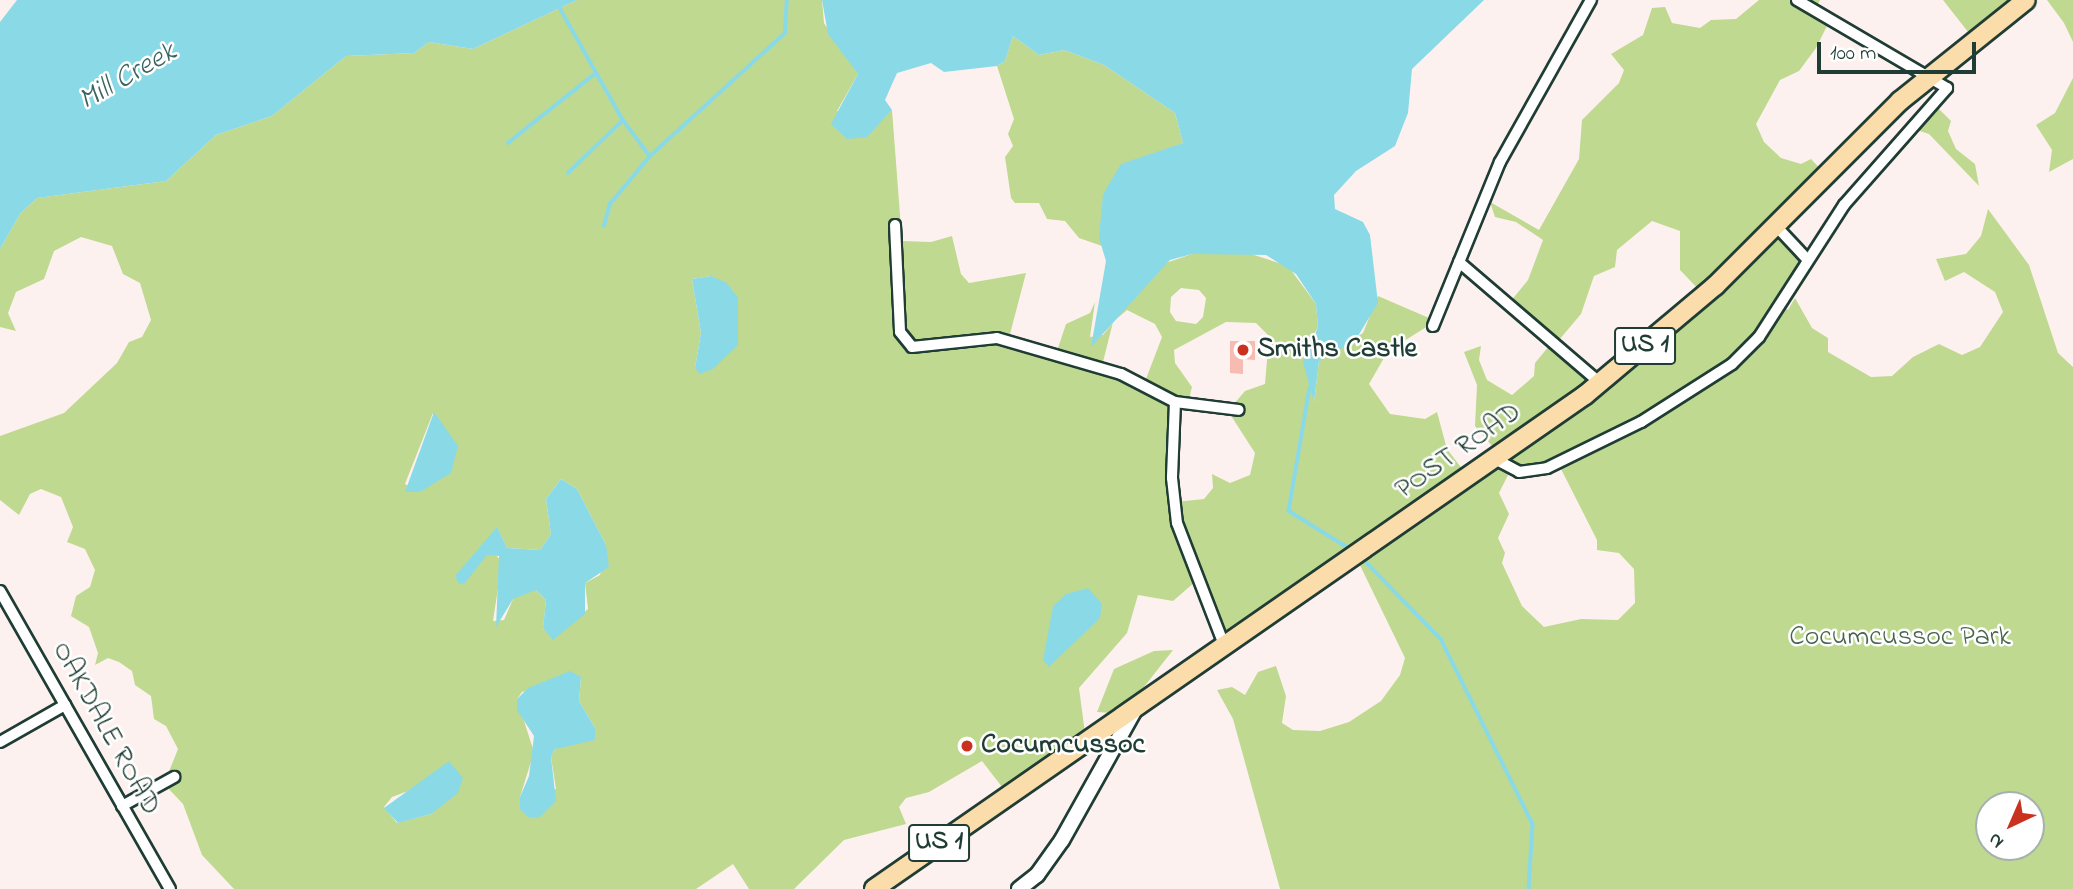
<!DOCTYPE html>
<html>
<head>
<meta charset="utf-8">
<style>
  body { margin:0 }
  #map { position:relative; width:2073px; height:889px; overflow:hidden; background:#fdf1ef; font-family:"Indie Flower",sans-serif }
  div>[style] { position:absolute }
  .green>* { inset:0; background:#c0d990 }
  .water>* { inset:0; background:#89d9e6 }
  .stream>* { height:3.5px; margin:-1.75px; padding:0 1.75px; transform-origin:1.75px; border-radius:1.75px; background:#89d9e6 }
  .building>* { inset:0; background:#f6bbb1 }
  .roads { filter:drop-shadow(2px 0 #1f3d34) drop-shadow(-2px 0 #1f3d34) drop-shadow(0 2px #1f3d34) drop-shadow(0 -2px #1f3d34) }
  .minor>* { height:10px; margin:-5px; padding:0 5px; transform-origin:5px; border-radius:5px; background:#fff }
  .tertiary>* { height:14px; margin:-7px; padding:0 7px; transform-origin:7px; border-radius:7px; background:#fff }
  .primary>* { height:18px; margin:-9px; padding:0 9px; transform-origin:9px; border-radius:9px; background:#fbdcab }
  .dots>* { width:19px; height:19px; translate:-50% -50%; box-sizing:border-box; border:4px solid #fff; border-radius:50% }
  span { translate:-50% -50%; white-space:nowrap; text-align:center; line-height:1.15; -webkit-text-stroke:5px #fff; paint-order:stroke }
  .shield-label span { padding:2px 5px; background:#fff; border:2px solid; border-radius:5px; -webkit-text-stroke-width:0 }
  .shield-label { font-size:26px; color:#1f3d34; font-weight:700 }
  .poi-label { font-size:28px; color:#1f3d34; font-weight:700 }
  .left { translate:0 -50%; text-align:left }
  .street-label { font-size:28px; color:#1f3d34 }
  .park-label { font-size:28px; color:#47644b }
  .water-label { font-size:30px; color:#3a6460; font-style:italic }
  .north { position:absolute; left:1975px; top:791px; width:70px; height:70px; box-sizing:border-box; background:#fff; border:2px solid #a5b1ae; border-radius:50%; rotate:224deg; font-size:19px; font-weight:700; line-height:28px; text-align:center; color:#1f3d34 }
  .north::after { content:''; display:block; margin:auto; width:24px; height:32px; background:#c8321e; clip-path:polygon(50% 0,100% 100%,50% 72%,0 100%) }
  .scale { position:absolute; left:1817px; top:42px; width:159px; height:32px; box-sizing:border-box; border:4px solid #1f3d34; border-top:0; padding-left:9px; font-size:21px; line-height:24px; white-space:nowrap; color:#1f3d34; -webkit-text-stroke:5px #fff; paint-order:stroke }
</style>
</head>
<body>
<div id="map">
  <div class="green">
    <i style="clip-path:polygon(evenodd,577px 0,822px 0,824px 23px,858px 74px,837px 111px,883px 119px,892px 110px,902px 241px,931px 242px,952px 236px,961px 274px,969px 283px,1026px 273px,1009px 338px,1058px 348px,1066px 324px,1090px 313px,1095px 302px,1090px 337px,1103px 335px,1160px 265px,1192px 254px,1242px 251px,1288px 266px,1316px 304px,1318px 327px,1306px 348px,1314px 402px,1319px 361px,1363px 333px,1378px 296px,1436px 321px,1388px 351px,1369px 384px,1390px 414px,1425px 419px,1437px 412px,1447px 449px,1466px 474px,1498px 453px,1475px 426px,1477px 385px,1464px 352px,1481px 346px,1479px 360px,1487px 380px,1512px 395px,1534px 376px,1535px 363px,1554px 340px,1510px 302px,1528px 280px,1543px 240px,1516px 222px,1495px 217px,1490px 202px,1539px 230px,1579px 159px,1582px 120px,1619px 83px,1624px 70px,1611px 54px,1643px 35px,1652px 8px,1665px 7px,1672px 23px,1700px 28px,1711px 20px,1736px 19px,1759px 0,1820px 0,1815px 10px,1830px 20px,1816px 48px,1799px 71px,1780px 80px,1756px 124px,1764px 142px,1781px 158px,1801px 164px,1811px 159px,1826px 175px,1778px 227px,1804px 260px,1782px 305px,1788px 310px,1795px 298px,1812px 328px,1828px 338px,1828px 352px,1871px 377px,1892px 376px,1913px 357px,1939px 344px,1962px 355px,1980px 347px,2003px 312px,1995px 292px,1964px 272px,1945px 281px,1936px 259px,1966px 254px,1981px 236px,1988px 209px,2029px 265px,2058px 353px,2073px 367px,2073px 889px,1280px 889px,1233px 719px,1217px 690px,1232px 687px,1245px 695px,1258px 672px,1276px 666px,1286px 696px,1282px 723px,1293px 730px,1320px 731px,1349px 722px,1381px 701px,1400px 675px,1405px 658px,1356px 557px,1228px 643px,1195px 582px,1173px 601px,1138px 595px,1127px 633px,1079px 688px,1085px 733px,1009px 796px,982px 761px,929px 792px,906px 798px,899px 807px,906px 824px,844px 840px,794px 889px,749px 889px,733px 864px,696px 889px,234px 889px,202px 855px,183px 804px,164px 784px,178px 749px,166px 726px,154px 719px,151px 696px,135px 685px,132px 671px,119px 662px,108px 658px,95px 665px,98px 653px,89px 627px,71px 616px,76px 596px,90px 587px,95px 570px,85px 549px,67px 542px,73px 527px,61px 497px,41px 489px,30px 494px,19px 515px,0 500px,0 436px,64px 413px,117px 363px,129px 342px,142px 337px,151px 320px,140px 283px,123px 274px,112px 246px,81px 237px,54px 251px,44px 279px,16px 292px,8px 313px,16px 331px,0 327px,0 249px,20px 214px,37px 198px,166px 181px,216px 135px,272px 116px,346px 56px,414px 53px,429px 42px,473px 49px,577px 0,1652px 221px,1680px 231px,1680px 270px,1705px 296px,1604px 380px,1559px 340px,1581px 314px,1594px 276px,1615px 267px,1617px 250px,1652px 221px,577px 0,711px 276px,713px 369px,695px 368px,701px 333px,692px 279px,711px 276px,577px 0,1181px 288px,1199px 290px,1206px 298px,1203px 317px,1196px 324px,1176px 321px,1170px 312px,1171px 297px,1181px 288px,577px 0,1127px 310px,1155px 324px,1162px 337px,1146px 379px,1103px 362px,1113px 322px,1127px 310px,577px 0,1226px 322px,1256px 323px,1269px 336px,1265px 384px,1245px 391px,1228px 411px,1255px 453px,1250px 475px,1230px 483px,1212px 474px,1213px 488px,1204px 499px,1175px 502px,1177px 403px,1188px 403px,1192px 387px,1175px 363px,1174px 350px,1226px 322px,577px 0,433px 413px,439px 477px,420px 492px,405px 484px,433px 413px,577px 0,1560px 467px,1597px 540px,1597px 550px,1619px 553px,1634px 569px,1635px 603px,1618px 620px,1581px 619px,1544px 627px,1522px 606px,1502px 563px,1505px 553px,1498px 538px,1509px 514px,1499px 493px,1510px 471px,1560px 467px,577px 0,561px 479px,577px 489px,606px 545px,600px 575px,585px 583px,588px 609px,569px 625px,543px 629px,546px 600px,536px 590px,525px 591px,513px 599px,504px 620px,493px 621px,502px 562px,495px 554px,487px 555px,497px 528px,507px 548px,540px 550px,551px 534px,546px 499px,561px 479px,577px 0,581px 677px,579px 701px,595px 728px,555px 749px,551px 757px,556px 789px,520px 797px,534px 752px,517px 699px,522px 692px,581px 677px,577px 0,419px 787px,446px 797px,431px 814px,397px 823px,384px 807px,392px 797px,419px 787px,577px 0,1989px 805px,2031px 805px,2031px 847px,1989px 847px,1989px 805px)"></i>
    <i style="clip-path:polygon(1943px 0,2028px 0,1972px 37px)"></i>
    <i style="clip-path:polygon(2047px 0,2073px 0,2073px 42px,2064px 23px)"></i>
    <i style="clip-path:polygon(1013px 36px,1039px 55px,1064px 50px,1104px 65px,1175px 113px,1183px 143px,1117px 175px,1103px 194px,1102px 246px,1079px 238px,1065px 221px,1047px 219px,1039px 203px,1015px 203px,1011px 198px,1005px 157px,1013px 146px,1008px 134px,1014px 119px,997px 66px,1005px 61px)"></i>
    <i style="clip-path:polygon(2073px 78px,2073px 159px,2049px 172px,2052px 150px,2036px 125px,2055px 113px)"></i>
    <i style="clip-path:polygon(1935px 105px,1951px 121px,1948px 131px,1956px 149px,1975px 164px,1979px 186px,1929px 134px,1914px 129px)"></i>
    <i style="clip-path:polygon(1173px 650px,1140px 692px,1112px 713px,1097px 712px,1114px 669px,1154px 651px)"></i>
  </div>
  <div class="water">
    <i style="clip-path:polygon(17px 0,577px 0,473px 49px,429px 42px,414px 53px,346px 56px,272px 116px,216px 135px,166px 181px,37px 198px,20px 214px,0 249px,0 22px)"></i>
    <i style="clip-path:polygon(822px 0,1484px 0,1412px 69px,1408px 113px,1395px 146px,1356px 171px,1334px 195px,1335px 209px,1363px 222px,1370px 235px,1378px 303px,1355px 341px,1319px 361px,1314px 402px,1303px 362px,1318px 327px,1316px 304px,1296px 274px,1266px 255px,1192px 254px,1170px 260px,1091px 347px,1106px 261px,1099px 238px,1103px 194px,1121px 164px,1183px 143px,1175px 113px,1104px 65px,1064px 50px,1039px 55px,1013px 36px,1005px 61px,997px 66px,944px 72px,931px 63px,897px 73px,885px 100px,892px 110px,867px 137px,847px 139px,831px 124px,858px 74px,828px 34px)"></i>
    <i style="clip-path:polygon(711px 276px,727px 283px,738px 298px,738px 345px,713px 369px,700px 374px,695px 368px,701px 333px,692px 279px)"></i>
    <i style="clip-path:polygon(434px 412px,458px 446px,451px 473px,420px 492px,405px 492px)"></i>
    <i style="clip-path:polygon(561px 479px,577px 489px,606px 545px,609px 567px,585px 583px,585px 614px,553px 640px,543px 628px,546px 600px,536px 590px,513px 599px,496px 627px,499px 556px,487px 555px,465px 583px,459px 584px,455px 576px,497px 527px,507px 548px,540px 550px,551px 534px,546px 499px)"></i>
    <i style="clip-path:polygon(1088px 588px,1102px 604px,1100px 618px,1049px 667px,1043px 660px,1053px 606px,1066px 594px)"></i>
    <i style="clip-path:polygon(570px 671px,581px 677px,579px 701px,595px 728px,595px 740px,555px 749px,551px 757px,556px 801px,539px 818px,528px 817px,520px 809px,520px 797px,529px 776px,534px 736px,517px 710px,517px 699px,528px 688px)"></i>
    <i style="clip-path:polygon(449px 761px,463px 778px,458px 793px,431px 814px,398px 823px,384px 808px)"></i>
  </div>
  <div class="stream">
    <i style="left:560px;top:8px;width:129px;rotate:60.6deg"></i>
    <i style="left:623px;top:120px;width:45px;rotate:53.1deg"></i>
    <i style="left:508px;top:143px;width:112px;rotate:-38.5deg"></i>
    <i style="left:568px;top:173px;width:76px;rotate:-43.9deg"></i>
    <i style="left:604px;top:226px;width:23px;rotate:-75deg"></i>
    <i style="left:610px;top:204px;width:62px;rotate:-50.2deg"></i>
    <i style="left:650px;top:156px;width:183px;rotate:-42.3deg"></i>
    <i style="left:785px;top:33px;width:33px;rotate:-87deg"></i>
    <i style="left:1310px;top:388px;width:125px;rotate:99.7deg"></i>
    <i style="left:1289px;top:511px;width:74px;rotate:31.8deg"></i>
    <i style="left:1361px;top:557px;width:115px;rotate:45.7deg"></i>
    <i style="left:1441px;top:639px;width:207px;rotate:63.6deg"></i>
    <i style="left:1533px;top:824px;width:65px;rotate:93.5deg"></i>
  </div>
  <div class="building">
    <i style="clip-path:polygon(1230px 341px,1255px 341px,1255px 360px,1243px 359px,1243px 374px,1230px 373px)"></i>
  </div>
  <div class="roads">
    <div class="minor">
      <i style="left:895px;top:225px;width:107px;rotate:87.3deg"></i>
      <i style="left:900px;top:332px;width:19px;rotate:51deg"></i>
      <i style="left:912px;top:347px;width:85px;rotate:-6deg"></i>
      <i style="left:997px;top:338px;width:129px;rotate:16.2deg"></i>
      <i style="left:1121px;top:374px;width:61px;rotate:27.4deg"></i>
      <i style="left:1175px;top:402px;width:64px;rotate:7.1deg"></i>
      <i style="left:1777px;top:227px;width:42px;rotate:46.9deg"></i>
      <i style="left:1459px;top:262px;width:186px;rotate:40.6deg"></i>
      <i style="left:1433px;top:326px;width:177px;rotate:-67.8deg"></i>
      <i style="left:1500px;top:162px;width:186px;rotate:-60.7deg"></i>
      <i style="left:1175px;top:402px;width:76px;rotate:92.3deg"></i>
      <i style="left:1172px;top:478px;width:45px;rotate:83.7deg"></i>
      <i style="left:1177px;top:523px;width:131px;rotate:68.9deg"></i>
      <i style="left:1495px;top:459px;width:27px;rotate:28deg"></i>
      <i style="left:1519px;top:472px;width:28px;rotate:-8deg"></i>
      <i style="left:1547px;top:468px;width:105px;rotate:-26.1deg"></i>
      <i style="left:1641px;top:422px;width:108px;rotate:-32.5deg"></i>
      <i style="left:1732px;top:364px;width:38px;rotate:-45deg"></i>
      <i style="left:1759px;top:337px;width:157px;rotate:-57.2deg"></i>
      <i style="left:1844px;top:205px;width:156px;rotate:-48.6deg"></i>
      <i style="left:1947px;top:88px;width:174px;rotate:-149.6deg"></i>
      <i style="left:0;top:591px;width:343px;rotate:60.3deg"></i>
      <i style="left:0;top:742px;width:75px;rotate:-29.6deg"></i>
      <i style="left:122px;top:806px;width:60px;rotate:-29.1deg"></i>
    </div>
    <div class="tertiary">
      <i style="left:1019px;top:889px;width:23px;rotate:-38deg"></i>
      <i style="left:1037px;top:875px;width:43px;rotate:-54.5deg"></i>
      <i style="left:1062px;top:840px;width:154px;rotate:-60.8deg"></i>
    </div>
    <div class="primary">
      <i style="left:874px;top:889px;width:866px;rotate:-34.79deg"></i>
      <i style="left:1585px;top:395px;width:170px;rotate:-40deg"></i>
      <i style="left:1715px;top:286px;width:262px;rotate:-45deg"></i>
      <i style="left:1900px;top:101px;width:161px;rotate:-38.7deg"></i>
    </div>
  </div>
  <div class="dots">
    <i style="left:1243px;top:350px;background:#c8321e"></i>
    <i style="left:967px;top:746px;background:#c8321e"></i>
  </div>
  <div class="shield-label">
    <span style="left:1645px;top:346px">US 1</span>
    <span style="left:939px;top:843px">US 1</span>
  </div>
  <div class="poi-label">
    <span class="left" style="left:1257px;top:350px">Smiths Castle</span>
    <span class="left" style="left:981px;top:746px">Cocumcussoc</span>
  </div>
  <div class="street-label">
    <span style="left:1459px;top:452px;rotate:-35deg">POST ROAD</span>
    <span style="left:105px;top:729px;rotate:61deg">OAKDALE ROAD</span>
  </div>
  <div class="park-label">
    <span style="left:1900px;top:638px">Cocumcussoc Park</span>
  </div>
  <div class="water-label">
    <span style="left:128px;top:77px;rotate:-30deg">Mill Creek</span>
  </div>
  <div class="north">N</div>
  <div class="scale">100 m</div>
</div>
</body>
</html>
